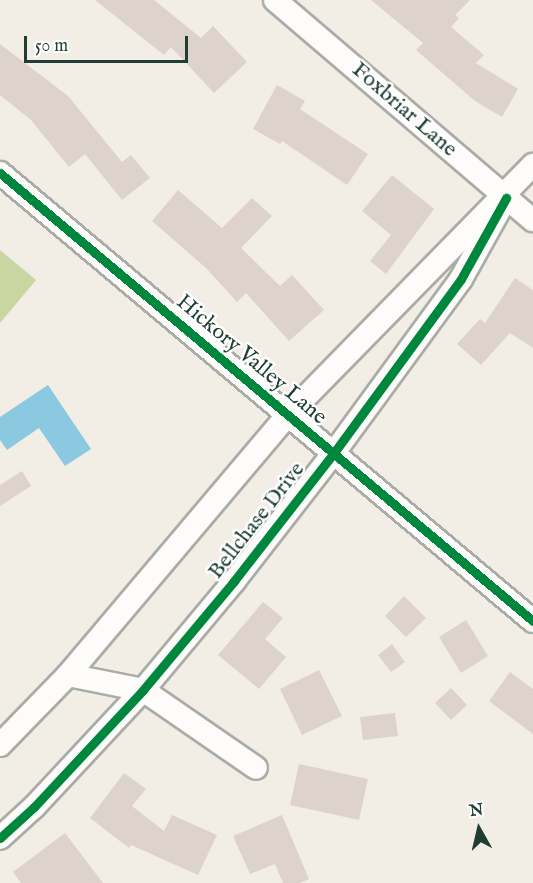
<!DOCTYPE html>
<html>
<head>
<meta charset="utf-8">
<style>
  body { margin:0 }
  #map { position:relative; width:533px; height:883px; overflow:hidden; background:#f2ede5; font-family:"IM FELL English",serif }
  div>[style] { position:absolute }
  .green>* { inset:0; background:#c9d6a2 }
  .water>* { inset:0; background:#8ac9df }
  .building>* { inset:0; background:#ded3cc }
  .roads { filter:drop-shadow(2px 0 #aaaca6) drop-shadow(-2px 0 #aaaca6) drop-shadow(0 2px #aaaca6) drop-shadow(0 -2px #aaaca6) }
  .street>* { height:22px; margin:-11px; padding:0 11px; transform-origin:11px; border-radius:11px; background:#fdfcfb }
  .cycleway>* { height:9px; margin:-4.5px; padding:0 4.5px; transform-origin:4.5px; border-radius:4.5px; background:#00873e }
  span { translate:-50% -50%; white-space:nowrap; text-align:center; line-height:1.15; -webkit-text-stroke:5px #fff; paint-order:stroke }
  .street-label { font-size:22px; color:#1f3d34 }
  .north { position:absolute; left:449px; top:799px; width:60px; height:60px; -webkit-text-stroke:4px #fff; paint-order:stroke; rotate:352deg; font-size:16px; font-weight:700; line-height:24px; text-align:center; color:#1f3d34 }
  .north::after { content:''; display:block; margin:auto; width:21px; height:27px; background:#1f3d34; clip-path:polygon(50% 0,100% 100%,50% 72%,0 100%) }
  .scale { position:absolute; left:24px; top:36px; width:164px; height:27px; box-sizing:border-box; border:3px solid #1f3d34; border-top:0; padding-left:8px; font-size:18px; line-height:21px; white-space:nowrap; color:#1f3d34; -webkit-text-stroke:4px #fff; paint-order:stroke }
</style>
</head>
<body>
<div id="map">
  <div class="green">
    <i style="clip-path:polygon(0 250px,36px 280px,0 323px)"></i>
  </div>
  <div class="water">
    <i style="clip-path:polygon(48px 385px,91px 449px,65px 466px,39px 428px,7px 450px,0 440px,0 417px)"></i>
  </div>
  <div class="building">
    <i style="clip-path:polygon(95px 0,154px 0,201px 38px,213px 26px,247px 62px,214px 93px,171px 47px,164px 55px)"></i>
    <i style="clip-path:polygon(371px 0,470px 0,455px 15px,459px 18px,451px 27px,484px 55px,476px 63px,518px 89px,502px 117px,475px 101px,416px 50px,423px 43px)"></i>
    <i style="clip-path:polygon(0 44px,68px 96px,122px 162px,131px 155px,150px 178px,122px 200px,85px 154px,69px 167px,31px 120px,0 95px)"></i>
    <i style="clip-path:polygon(277px 85px,305px 101px,300px 109px,368px 154px,347px 185px,282px 141px,280px 144px,253px 129px)"></i>
    <i style="clip-path:polygon(392px 175px,434px 209px,386px 274px,370px 261px,391px 235px,362px 211px)"></i>
    <i style="clip-path:polygon(178px 190px,222px 228px,252px 198px,272px 216px,241px 248px,280px 286px,292px 275px,324px 310px,289px 341px,246px 293px,237px 302px,206px 268px,152px 221px)"></i>
    <i style="clip-path:polygon(515px 278px,533px 290px,533px 348px,510px 333px,481px 365px,457px 344px,480px 319px,485px 323px)"></i>
    <i style="clip-path:polygon(22px 471px,31px 486px,0 506px,0 485px)"></i>
    <i style="clip-path:polygon(404px 596px,426px 618px,406px 637px,385px 616px)"></i>
    <i style="clip-path:polygon(263px 602px,283px 618px,265px 639px,286px 657px,259px 689px,218px 655px)"></i>
    <i style="clip-path:polygon(466px 620px,488px 656px,461px 673px,439px 637px)"></i>
    <i style="clip-path:polygon(392px 644px,405px 662px,391px 672px,378px 655px)"></i>
    <i style="clip-path:polygon(319px 670px,342px 716px,302px 735px,280px 689px)"></i>
    <i style="clip-path:polygon(510px 672px,533px 689px,533px 734px,489px 701px)"></i>
    <i style="clip-path:polygon(451px 688px,467px 705px,451px 720px,435px 703px)"></i>
    <i style="clip-path:polygon(395px 713px,398px 736px,363px 740px,360px 717px)"></i>
    <i style="clip-path:polygon(299px 764px,368px 779px,359px 820px,290px 805px)"></i>
    <i style="clip-path:polygon(124px 773px,146px 789px,132px 806px,164px 831px,172px 815px,217px 835px,198px 875px,131px 845px,129px 848px,90px 818px)"></i>
    <i style="clip-path:polygon(282px 815px,309px 879px,300px 883px,283px 883px,275px 864px,250px 874px,233px 836px)"></i>
    <i style="clip-path:polygon(65px 833px,103px 883px,21px 883px,13px 872px)"></i>
  </div>
  <div class="roads">
    <div class="street">
      <i style="left:275px;top:0;width:339px;rotate:40.5deg"></i>
      <i style="left:0;top:173px;width:696px;rotate:40.05deg"></i>
      <i style="left:68px;top:675px;width:76px;rotate:11.3deg"></i>
      <i style="left:143px;top:690px;width:137px;rotate:34.6deg"></i>
      <i style="left:0;top:745px;width:98px;rotate:-45.8deg"></i>
      <i style="left:68px;top:675px;width:338px;rotate:-49.8deg"></i>
      <i style="left:286px;top:417px;width:353px;rotate:-45.6deg"></i>
      <i style="left:0;top:838px;width:46px;rotate:-42.4deg"></i>
      <i style="left:34px;top:807px;width:160px;rotate:-47deg"></i>
      <i style="left:143px;top:690px;width:142px;rotate:-50.1deg"></i>
      <i style="left:234px;top:581px;width:161px;rotate:-52.1deg"></i>
      <i style="left:333px;top:454px;width:217px;rotate:-53.8deg"></i>
      <i style="left:461px;top:279px;width:93px;rotate:-60.9deg"></i>
    </div>
  </div>
  <div class="cycleway">
    <i style="left:0;top:173px;width:696px;rotate:40.05deg"></i>
    <i style="left:0;top:838px;width:46px;rotate:-42.4deg"></i>
    <i style="left:34px;top:807px;width:160px;rotate:-47deg"></i>
    <i style="left:143px;top:690px;width:142px;rotate:-50.1deg"></i>
    <i style="left:234px;top:581px;width:161px;rotate:-52.1deg"></i>
    <i style="left:333px;top:454px;width:217px;rotate:-53.8deg"></i>
    <i style="left:461px;top:279px;width:93px;rotate:-60.9deg"></i>
  </div>
  <div class="street-label">
    <span style="left:404px;top:110px;rotate:41deg">Foxbriar Lane</span>
    <span style="left:251px;top:360px;rotate:40deg">Hickory Valley Lane</span>
    <span style="left:257px;top:521px;rotate:-52deg">Bellchase Drive</span>
  </div>
  <div class="north">N</div>
  <div class="scale">50 m</div>
</div>
</body>
</html>
